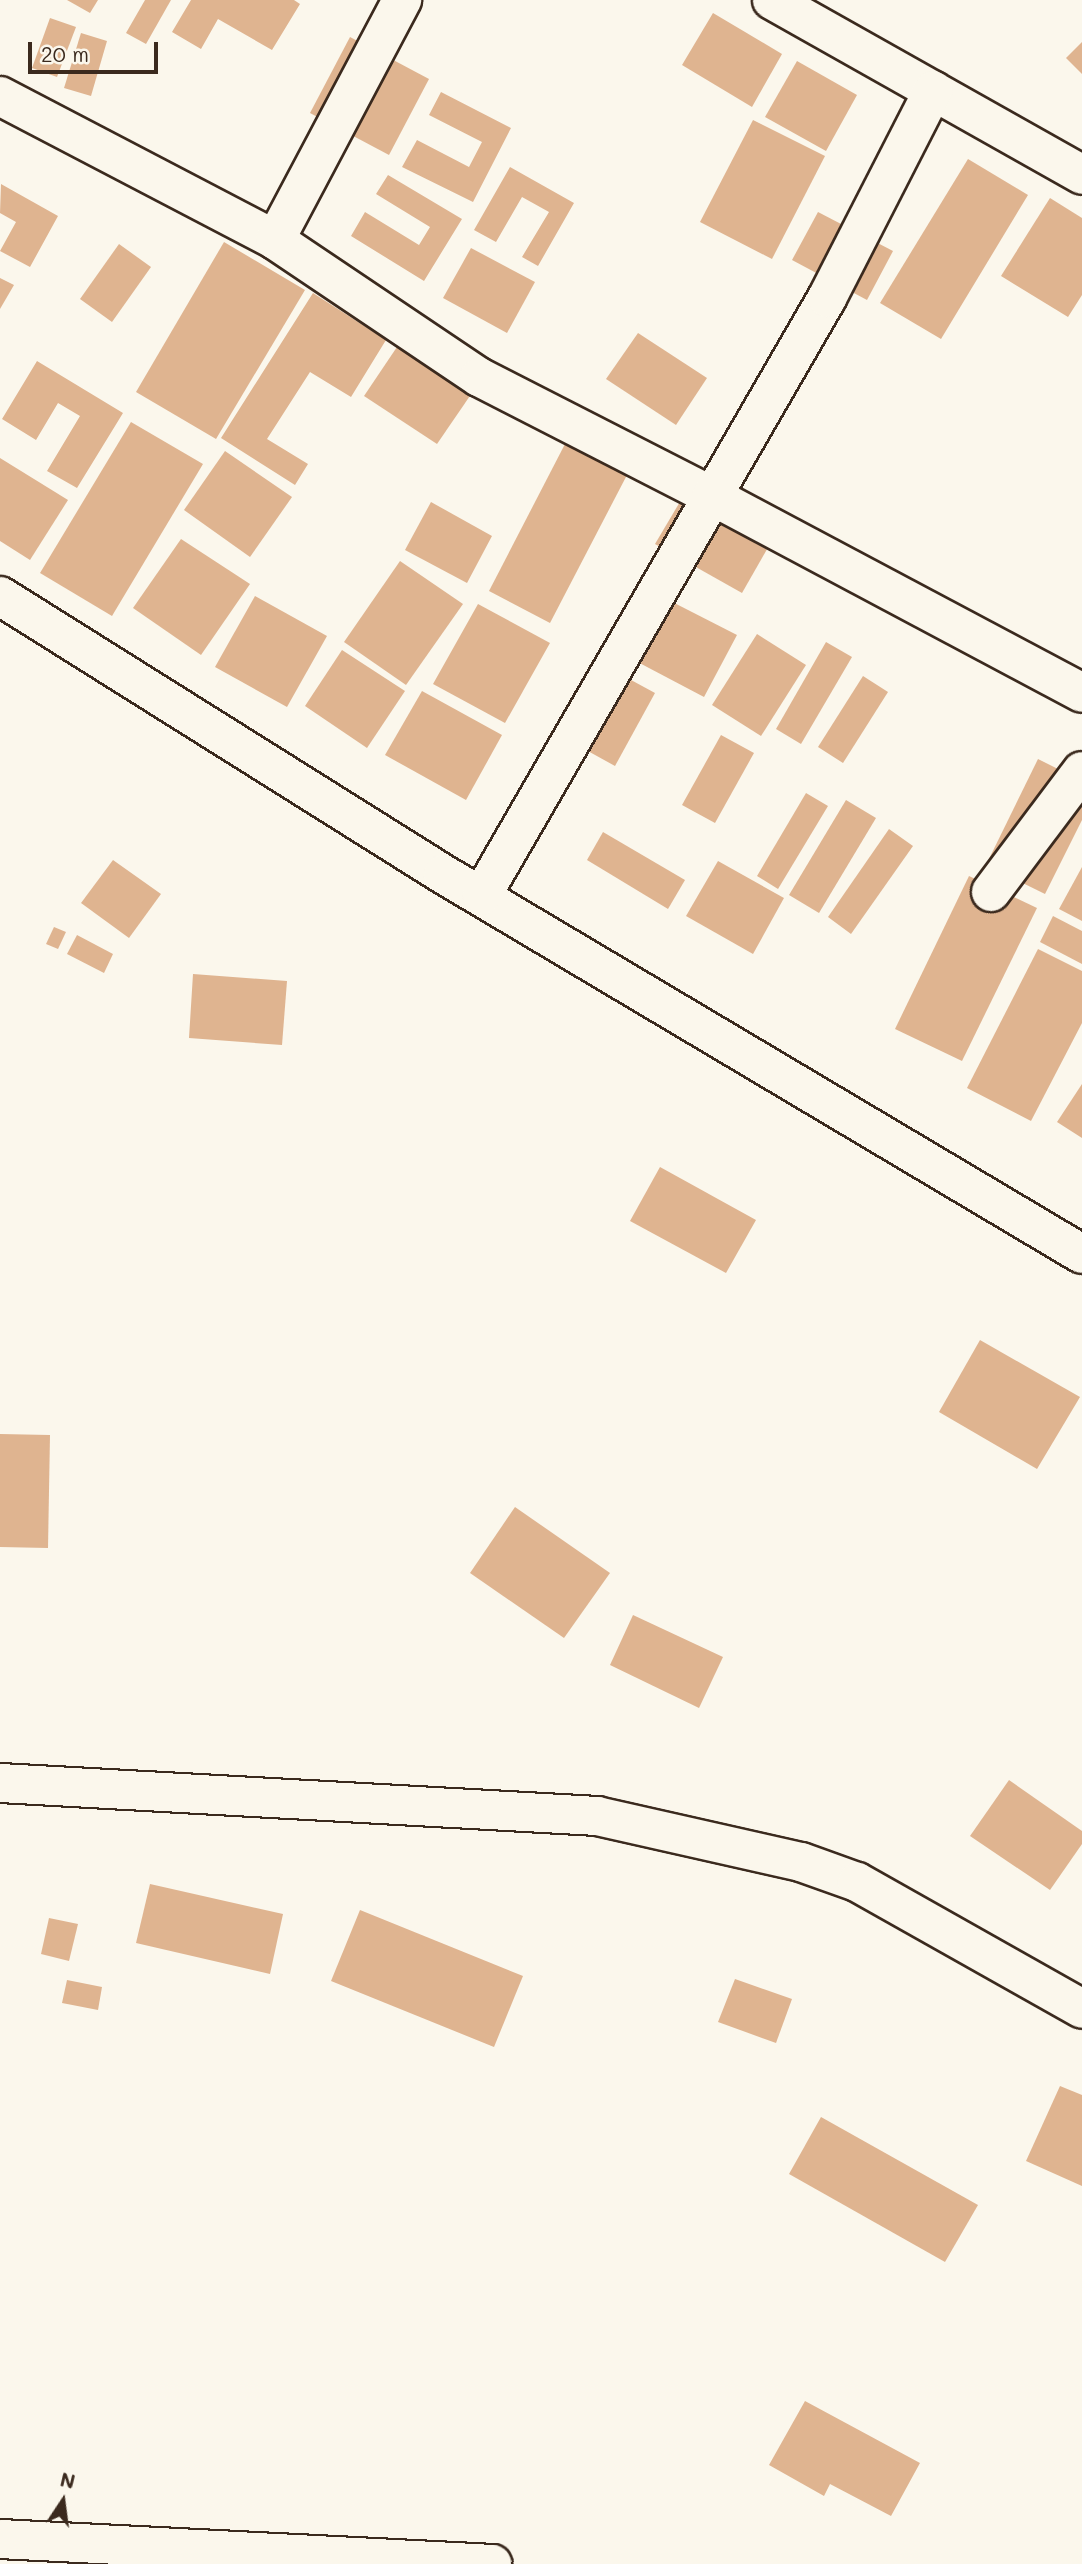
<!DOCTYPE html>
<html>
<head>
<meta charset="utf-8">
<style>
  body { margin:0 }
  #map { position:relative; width:1082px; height:2564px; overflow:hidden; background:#fbf7ec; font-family:Mali,sans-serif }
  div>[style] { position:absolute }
  .building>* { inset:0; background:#dfb490 }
  .roads { filter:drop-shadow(2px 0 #3b2a1e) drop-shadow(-2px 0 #3b2a1e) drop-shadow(0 2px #3b2a1e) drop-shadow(0 -2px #3b2a1e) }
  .street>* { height:38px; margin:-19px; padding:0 19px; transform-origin:19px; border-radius:19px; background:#fbf7ec }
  span { translate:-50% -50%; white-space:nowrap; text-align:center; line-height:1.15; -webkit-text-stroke:6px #fbf7ec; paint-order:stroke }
  .north { position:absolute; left:28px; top:2466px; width:70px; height:70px; -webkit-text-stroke:5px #fbf7ec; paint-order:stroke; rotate:13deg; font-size:19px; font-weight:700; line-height:28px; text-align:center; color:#3b2a1e }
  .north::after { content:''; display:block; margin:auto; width:24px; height:32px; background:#3b2a1e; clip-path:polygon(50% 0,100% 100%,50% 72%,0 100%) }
  .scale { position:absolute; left:28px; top:42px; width:130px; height:32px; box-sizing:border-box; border:4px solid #3b2a1e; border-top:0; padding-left:9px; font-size:21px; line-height:24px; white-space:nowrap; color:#3b2a1e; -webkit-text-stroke:5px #fbf7ec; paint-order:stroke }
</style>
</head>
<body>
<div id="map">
  <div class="building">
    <i style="clip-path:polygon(67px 0,98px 0,90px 13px)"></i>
    <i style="clip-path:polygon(145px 0,171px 0,146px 44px,126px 33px)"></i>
    <i style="clip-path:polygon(191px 0,294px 0,300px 4px,272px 50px,218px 19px,201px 49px,172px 32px)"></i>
    <i style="clip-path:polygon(713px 13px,782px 54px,752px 107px,682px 65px)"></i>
    <i style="clip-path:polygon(50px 18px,76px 27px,57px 77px,32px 68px)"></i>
    <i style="clip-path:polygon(81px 33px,107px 41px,91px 96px,64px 88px)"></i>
    <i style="clip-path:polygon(350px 37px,429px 79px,389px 155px,310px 113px)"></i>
    <i style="clip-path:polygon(1082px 42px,1082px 74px,1066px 58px)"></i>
    <i style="clip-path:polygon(797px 61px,857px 95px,826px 151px,765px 117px)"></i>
    <i style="clip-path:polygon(441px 92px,511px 128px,473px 202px,402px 167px,417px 140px,469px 167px,482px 142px,429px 115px)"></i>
    <i style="clip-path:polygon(753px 120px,825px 156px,772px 259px,700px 222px)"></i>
    <i style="clip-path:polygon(968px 159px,1028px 195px,941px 339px,880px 303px)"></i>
    <i style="clip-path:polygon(510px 167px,574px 203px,538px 266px,522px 257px,549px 212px,522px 197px,496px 242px,474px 230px)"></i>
    <i style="clip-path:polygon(388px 175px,462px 219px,424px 281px,351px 236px,365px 212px,419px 245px,430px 227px,376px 194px)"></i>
    <i style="clip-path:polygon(1px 184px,58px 216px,30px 267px,0 251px,16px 222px,0 213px)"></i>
    <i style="clip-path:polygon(1050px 198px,1082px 218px,1082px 295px,1068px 317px,1001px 276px)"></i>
    <i style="clip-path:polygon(818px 212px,893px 251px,867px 300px,792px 260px)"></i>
    <i style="clip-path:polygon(224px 242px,305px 290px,216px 439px,136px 392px)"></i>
    <i style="clip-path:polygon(119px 244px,151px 267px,112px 322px,80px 299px)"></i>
    <i style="clip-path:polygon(471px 248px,535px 282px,507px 333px,443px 298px)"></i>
    <i style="clip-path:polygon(0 278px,14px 285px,0 309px)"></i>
    <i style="clip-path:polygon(313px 293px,386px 340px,351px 397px,310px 372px,267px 439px,308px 464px,295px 485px,221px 438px)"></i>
    <i style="clip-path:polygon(638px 333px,707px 378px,676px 425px,606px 379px)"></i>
    <i style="clip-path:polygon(401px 341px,474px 390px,437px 444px,364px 396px)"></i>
    <i style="clip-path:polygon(37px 361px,123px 413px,77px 488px,47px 471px,80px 416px,58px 403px,36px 440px,2px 419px)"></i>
    <i style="clip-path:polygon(131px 422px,203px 464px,112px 616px,40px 573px)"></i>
    <i style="clip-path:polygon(565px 444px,627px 475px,550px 623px,489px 591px)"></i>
    <i style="clip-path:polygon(225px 451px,292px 497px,250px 557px,184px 510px)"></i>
    <i style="clip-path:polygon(0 458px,68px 500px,30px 560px,0 541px)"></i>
    <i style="clip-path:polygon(684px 495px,770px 544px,742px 593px,655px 544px)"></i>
    <i style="clip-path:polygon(431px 502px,492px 536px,467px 583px,405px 550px)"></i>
    <i style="clip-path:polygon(181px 539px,250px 584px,201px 655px,133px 608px)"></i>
    <i style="clip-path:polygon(400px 561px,463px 604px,406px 685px,344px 642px)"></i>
    <i style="clip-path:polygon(643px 587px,737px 635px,704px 697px,611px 648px)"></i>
    <i style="clip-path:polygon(255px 596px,327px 636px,287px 707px,215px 667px)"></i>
    <i style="clip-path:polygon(478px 604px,550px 643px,505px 723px,433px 684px)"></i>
    <i style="clip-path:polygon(757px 634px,806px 665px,761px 736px,712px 705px)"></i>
    <i style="clip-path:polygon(826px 642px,852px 657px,801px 744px,776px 729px)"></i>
    <i style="clip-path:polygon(342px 650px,405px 691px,367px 748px,305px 706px)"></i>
    <i style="clip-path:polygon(596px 661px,655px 693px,615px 766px,557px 734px)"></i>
    <i style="clip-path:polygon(863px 676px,888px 692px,843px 763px,818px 747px)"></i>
    <i style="clip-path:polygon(422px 691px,502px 735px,466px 800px,385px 755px)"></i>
    <i style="clip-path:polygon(721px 735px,754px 753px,715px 823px,682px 805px)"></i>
    <i style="clip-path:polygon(1038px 759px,1082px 781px,1082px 820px,1045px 894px,986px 865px)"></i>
    <i style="clip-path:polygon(806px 793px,828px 806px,778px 889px,757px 876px)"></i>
    <i style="clip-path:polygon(846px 800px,876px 818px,819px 913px,789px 895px)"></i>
    <i style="clip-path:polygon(889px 829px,913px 846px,851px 934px,828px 917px)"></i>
    <i style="clip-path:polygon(603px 832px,685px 880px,668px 909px,587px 860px)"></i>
    <i style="clip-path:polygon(113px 860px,161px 894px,129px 938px,81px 903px)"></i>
    <i style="clip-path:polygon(718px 861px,784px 898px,753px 954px,686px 916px)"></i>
    <i style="clip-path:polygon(1082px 867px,1082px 921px,1059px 909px)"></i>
    <i style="clip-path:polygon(969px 876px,1037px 908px,962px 1061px,895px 1029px)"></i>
    <i style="clip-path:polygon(1053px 916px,1082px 931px,1082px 964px,1040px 942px)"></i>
    <i style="clip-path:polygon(54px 927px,66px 932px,58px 949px,46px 944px)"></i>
    <i style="clip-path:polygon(77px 935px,113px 954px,104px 973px,67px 954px)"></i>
    <i style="clip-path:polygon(1038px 949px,1082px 971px,1082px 1023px,1031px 1121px,967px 1088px)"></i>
    <i style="clip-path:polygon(193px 974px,287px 981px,282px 1045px,189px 1038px)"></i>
    <i style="clip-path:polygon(1082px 1084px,1082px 1138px,1057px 1122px)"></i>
    <i style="clip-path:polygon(660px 1167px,756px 1220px,726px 1273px,630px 1221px)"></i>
    <i style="clip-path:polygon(980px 1340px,1080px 1397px,1037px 1469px,939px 1412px)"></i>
    <i style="clip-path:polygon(0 1434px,50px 1435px,48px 1548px,0 1547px)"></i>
    <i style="clip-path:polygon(515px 1507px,610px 1573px,564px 1638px,470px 1573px)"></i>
    <i style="clip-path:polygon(633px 1615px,723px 1657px,699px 1708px,610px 1665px)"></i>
    <i style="clip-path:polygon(1009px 1780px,1082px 1831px,1082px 1844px,1050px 1890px,970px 1836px)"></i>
    <i style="clip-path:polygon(150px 1884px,283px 1914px,270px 1974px,136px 1943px)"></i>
    <i style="clip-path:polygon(360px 1910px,523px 1976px,494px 2047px,331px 1981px)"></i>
    <i style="clip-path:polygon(49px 1918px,78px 1924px,69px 1961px,41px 1954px)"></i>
    <i style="clip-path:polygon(735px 1979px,792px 1999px,776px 2043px,718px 2022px)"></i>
    <i style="clip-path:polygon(67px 1980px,102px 1987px,98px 2010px,62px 2003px)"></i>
    <i style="clip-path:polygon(1060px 2086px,1082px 2095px,1082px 2186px,1026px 2161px)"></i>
    <i style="clip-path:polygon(821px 2117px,978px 2205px,945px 2262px,789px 2174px)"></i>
    <i style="clip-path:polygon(805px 2401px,920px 2463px,891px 2516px,830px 2484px,824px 2496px,769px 2465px)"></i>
  </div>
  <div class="roads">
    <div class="street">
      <i style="left:772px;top:0;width:356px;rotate:29.4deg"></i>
      <i style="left:0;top:96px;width:310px;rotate:27.6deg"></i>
      <i style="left:275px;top:240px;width:246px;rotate:33.9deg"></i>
      <i style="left:479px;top:377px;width:262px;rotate:27.1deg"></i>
      <i style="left:712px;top:496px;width:419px;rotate:28deg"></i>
      <i style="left:275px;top:240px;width:272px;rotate:-62.1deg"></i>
      <i style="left:0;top:596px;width:523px;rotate:32.11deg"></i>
      <i style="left:443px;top:874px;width:743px;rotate:30.74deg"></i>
      <i style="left:991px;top:892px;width:151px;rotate:-53.1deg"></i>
      <i style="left:482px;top:895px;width:690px;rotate:-59.98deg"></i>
      <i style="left:827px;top:298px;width:233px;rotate:-62.9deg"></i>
      <i style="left:0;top:1783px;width:598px;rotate:3.16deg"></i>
      <i style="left:597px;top:1816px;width:209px;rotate:12.7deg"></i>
      <i style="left:801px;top:1862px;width:59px;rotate:19.7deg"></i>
      <i style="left:857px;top:1882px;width:258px;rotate:29.4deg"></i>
      <i style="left:0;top:2539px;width:493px;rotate:2.9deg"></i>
    </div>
  </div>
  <div class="north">N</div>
  <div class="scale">20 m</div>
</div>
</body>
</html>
